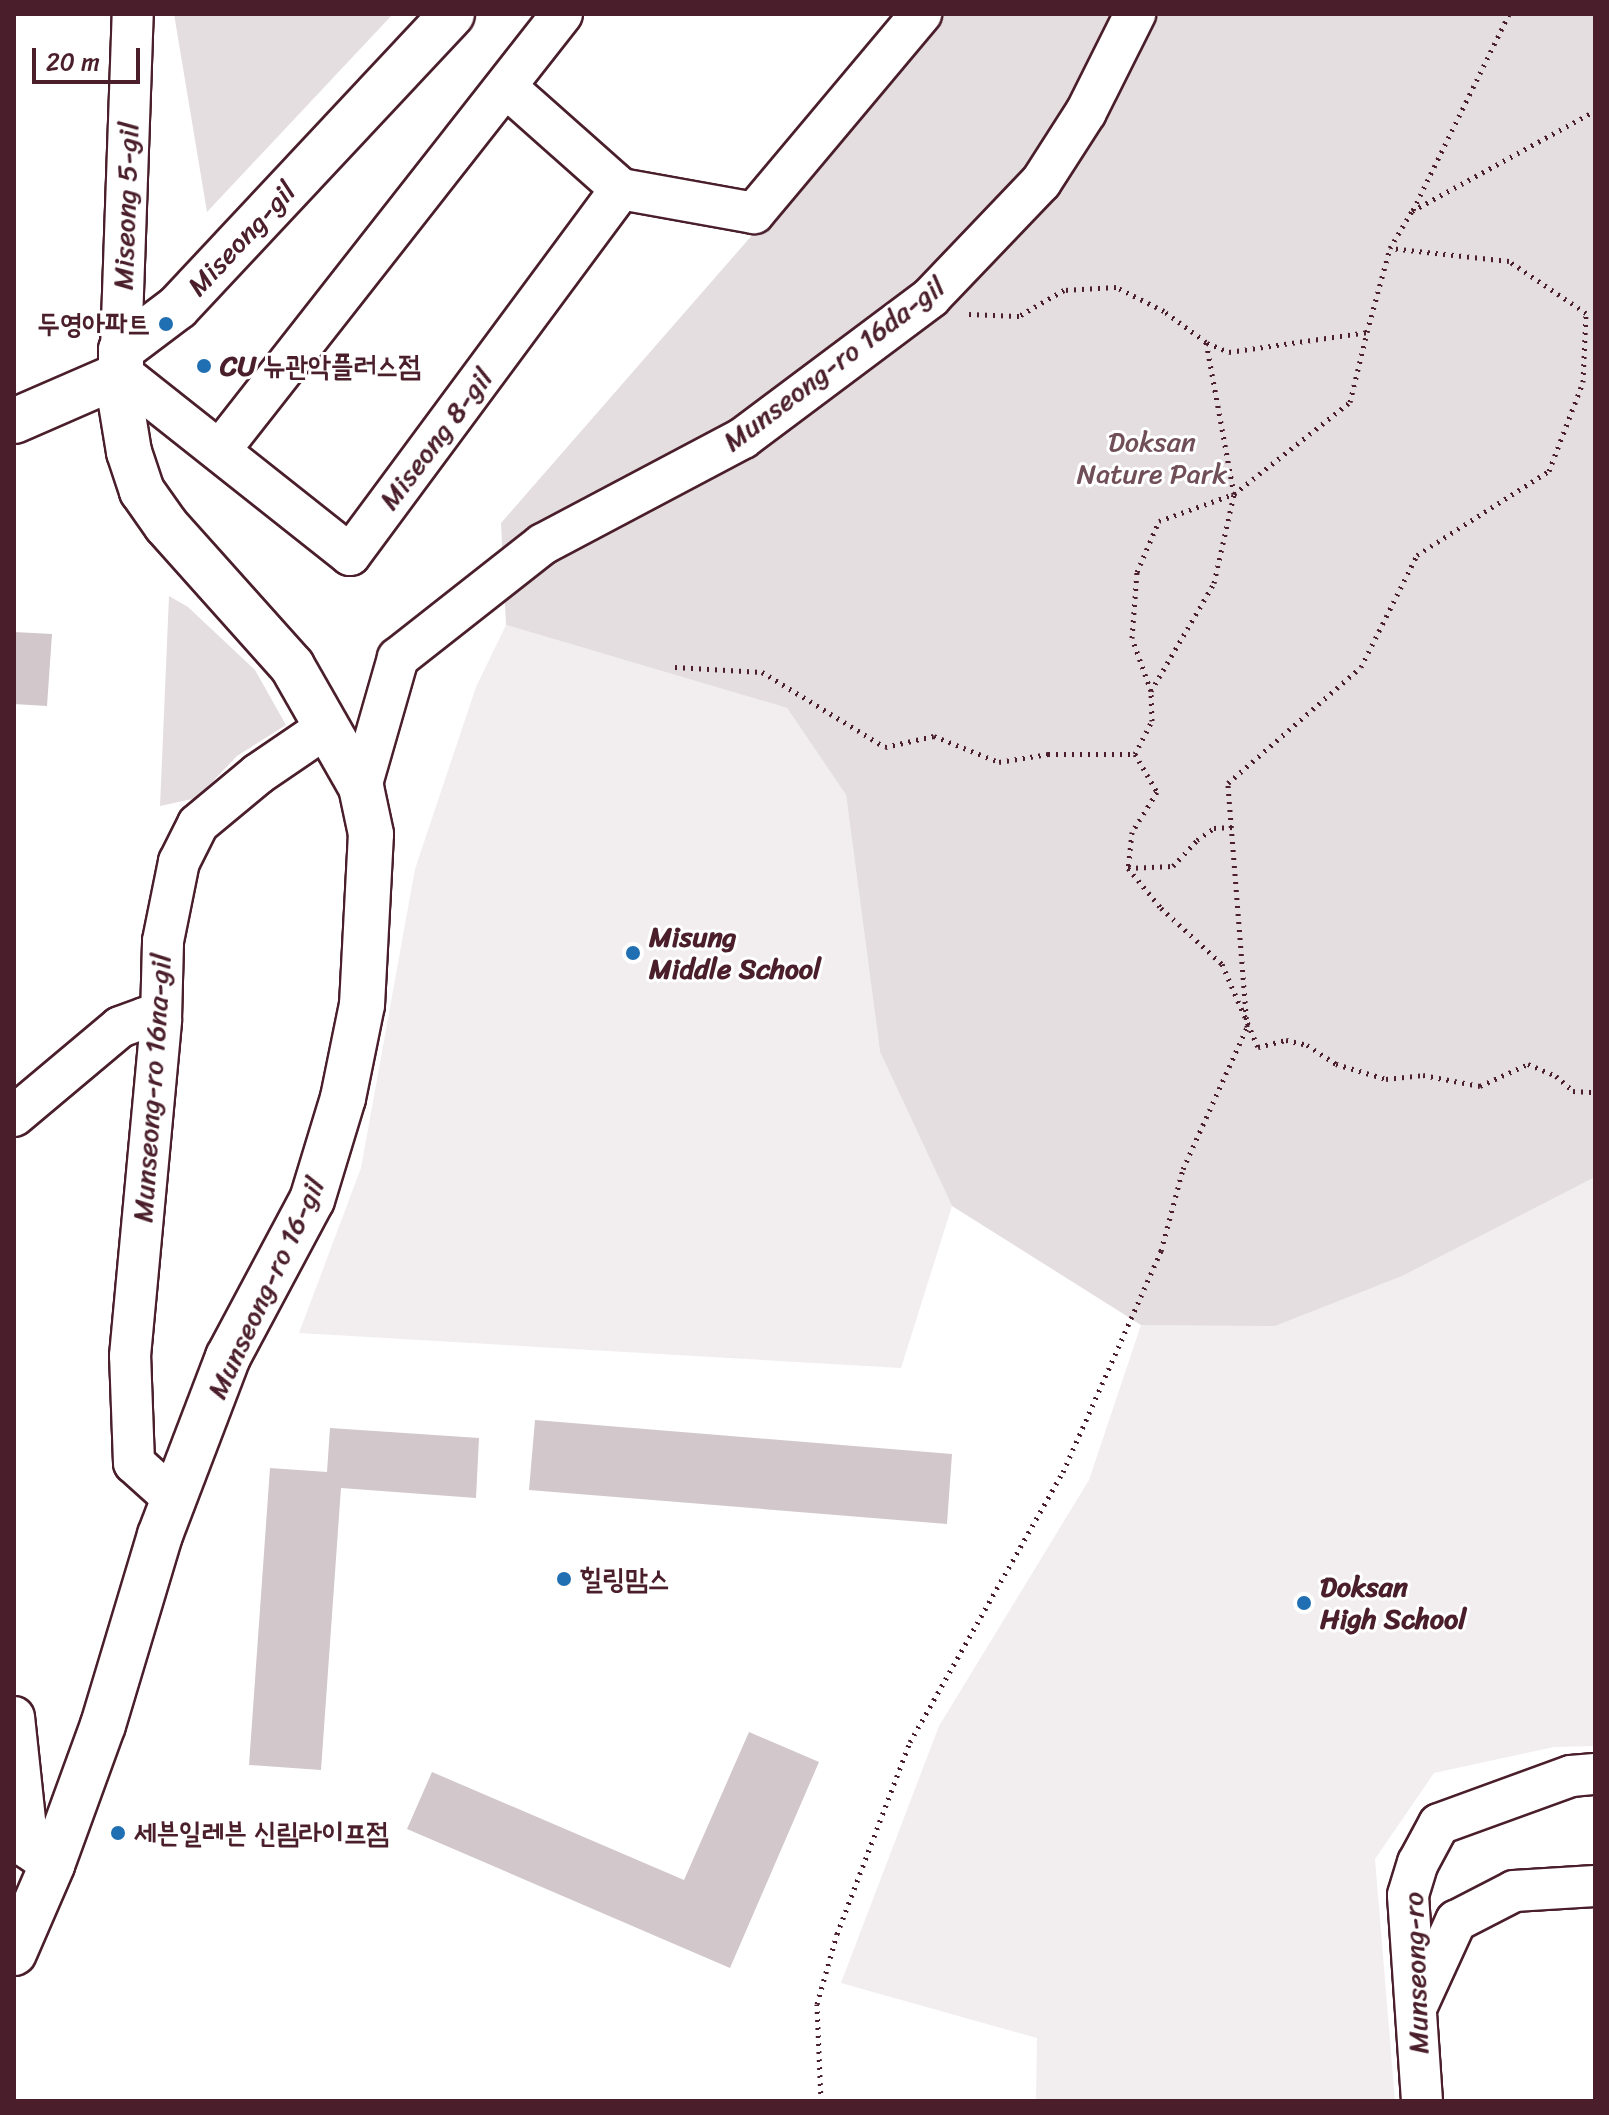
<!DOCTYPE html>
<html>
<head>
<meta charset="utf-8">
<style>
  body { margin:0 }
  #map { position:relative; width:1609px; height:2115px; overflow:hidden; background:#fff; font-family:Sriracha,"Poor Story",sans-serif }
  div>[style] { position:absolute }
  .built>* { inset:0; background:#f2eeef }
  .green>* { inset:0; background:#e5dee0 }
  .building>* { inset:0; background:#d2c7cb }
  .path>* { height:5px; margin-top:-2.5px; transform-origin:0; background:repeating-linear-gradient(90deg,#4a1f2b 0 2px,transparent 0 8px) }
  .roads { filter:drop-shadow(2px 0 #4a1f2b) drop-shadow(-2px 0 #4a1f2b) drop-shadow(0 2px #4a1f2b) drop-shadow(0 -2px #4a1f2b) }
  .minor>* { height:40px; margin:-20px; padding:0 20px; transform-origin:20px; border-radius:20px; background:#fff }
  .tertiary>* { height:44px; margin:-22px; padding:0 22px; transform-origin:22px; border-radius:22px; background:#fff }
  .dots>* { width:22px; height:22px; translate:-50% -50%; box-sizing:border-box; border:4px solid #fff; border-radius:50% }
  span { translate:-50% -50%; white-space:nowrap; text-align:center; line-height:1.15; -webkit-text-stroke:6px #fff; paint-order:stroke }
  .street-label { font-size:28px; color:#4a1f2b }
  .poi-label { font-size:28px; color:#4a1f2b; font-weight:700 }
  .right { translate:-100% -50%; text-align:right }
  .left { translate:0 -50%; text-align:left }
  .park-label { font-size:28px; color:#714f58 }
  .frame { position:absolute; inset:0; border:16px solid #4a1f2b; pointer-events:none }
  .scale { position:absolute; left:32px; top:48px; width:108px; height:36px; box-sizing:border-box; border:4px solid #4a1f2b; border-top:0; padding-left:10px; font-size:24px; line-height:28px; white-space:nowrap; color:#4a1f2b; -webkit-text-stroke:6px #fff; paint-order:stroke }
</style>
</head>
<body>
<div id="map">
  <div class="built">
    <i style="clip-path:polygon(506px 625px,787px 708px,846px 795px,880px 1052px,952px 1206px,901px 1368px,299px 1333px,361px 1168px,415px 869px,476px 687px)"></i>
    <i style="clip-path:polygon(1595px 1140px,1595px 1746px,1554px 1747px,1434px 1773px,1375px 1859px,1395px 2101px,1036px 2101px,1037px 2038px,841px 1983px,939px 1726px,1089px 1480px,1141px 1325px,1190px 1205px)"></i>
  </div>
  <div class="green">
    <i style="clip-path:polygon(174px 14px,393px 14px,207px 212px)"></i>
    <i style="clip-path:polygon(945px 14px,1595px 14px,1595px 1177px,1402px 1276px,1275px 1326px,1141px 1325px,952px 1206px,880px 1052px,846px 795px,787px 708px,506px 625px,501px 523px)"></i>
    <i style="clip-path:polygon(169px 596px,188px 607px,255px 670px,286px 725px,237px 756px,197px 798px,160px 806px)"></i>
  </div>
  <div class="building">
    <i style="clip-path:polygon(14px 632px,52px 634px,47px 706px,14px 704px)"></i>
    <i style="clip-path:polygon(535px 1420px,952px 1454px,947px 1524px,529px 1490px)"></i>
    <i style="clip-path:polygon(330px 1428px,479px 1438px,476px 1498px,341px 1488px,321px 1770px,249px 1765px,270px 1468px,327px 1472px)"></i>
    <i style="clip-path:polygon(749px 1732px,819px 1762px,730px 1968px,407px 1829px,432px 1772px,684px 1880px)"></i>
  </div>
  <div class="path">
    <i style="left:1413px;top:210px;width:218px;rotate:-63.9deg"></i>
    <i style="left:1207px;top:343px;width:24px;rotate:22deg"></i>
    <i style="left:1229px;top:352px;width:139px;rotate:-8.2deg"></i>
    <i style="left:1367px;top:332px;width:87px;rotate:-74.7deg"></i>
    <i style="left:675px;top:667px;width:87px;rotate:3.3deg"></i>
    <i style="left:762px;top:672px;width:144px;rotate:31.4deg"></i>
    <i style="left:885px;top:747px;width:50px;rotate:-12.7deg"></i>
    <i style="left:934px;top:736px;width:70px;rotate:21.8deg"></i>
    <i style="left:999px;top:762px;width:50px;rotate:-9.3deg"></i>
    <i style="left:1048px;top:754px;width:87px"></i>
    <i style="left:1135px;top:754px;width:37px;rotate:-63deg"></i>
    <i style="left:1152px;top:721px;width:30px;rotate:-92deg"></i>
    <i style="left:1151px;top:691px;width:125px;rotate:-59.7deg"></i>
    <i style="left:1214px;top:583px;width:91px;rotate:-77.3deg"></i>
    <i style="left:1234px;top:494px;width:155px;rotate:-100.4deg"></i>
    <i style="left:1206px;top:342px;width:52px;rotate:-143.6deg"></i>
    <i style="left:1164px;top:311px;width:54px;rotate:-153.4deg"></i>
    <i style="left:1116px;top:287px;width:52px;rotate:176.7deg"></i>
    <i style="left:1064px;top:290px;width:52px;rotate:150deg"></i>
    <i style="left:1019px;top:316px;width:50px;rotate:-177.7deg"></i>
    <i style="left:1151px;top:691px;width:56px;rotate:-109.7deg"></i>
    <i style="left:1132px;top:638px;width:66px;rotate:-85.7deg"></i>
    <i style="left:1137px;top:572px;width:56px;rotate:-66.7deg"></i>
    <i style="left:1159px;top:521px;width:80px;rotate:-19.8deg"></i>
    <i style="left:1234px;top:494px;width:148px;rotate:-38.4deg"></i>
    <i style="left:1350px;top:402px;width:72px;rotate:-76.3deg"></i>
    <i style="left:1135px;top:754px;width:44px;rotate:59.9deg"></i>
    <i style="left:1157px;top:792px;width:47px;rotate:122deg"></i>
    <i style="left:1132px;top:832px;width:36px;rotate:96deg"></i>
    <i style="left:1128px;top:868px;width:45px;rotate:-2.5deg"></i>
    <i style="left:1173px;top:866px;width:35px;rotate:-47deg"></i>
    <i style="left:1197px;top:840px;width:21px;rotate:-35deg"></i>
    <i style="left:1214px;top:828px;width:18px;rotate:-3deg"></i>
    <i style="left:1128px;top:868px;width:52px;rotate:50.5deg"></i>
    <i style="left:1161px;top:908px;width:83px;rotate:42.6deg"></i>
    <i style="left:1222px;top:964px;width:90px;rotate:66.6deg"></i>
    <i style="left:1258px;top:1047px;width:29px;rotate:-14deg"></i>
    <i style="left:1286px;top:1040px;width:22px;rotate:13deg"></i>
    <i style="left:1307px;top:1045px;width:35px;rotate:33deg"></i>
    <i style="left:1336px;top:1064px;width:52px;rotate:16.7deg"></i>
    <i style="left:1386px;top:1079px;width:37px;rotate:-6deg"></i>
    <i style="left:1423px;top:1075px;width:58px;rotate:10.9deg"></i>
    <i style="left:1480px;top:1086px;width:53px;rotate:-24.6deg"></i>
    <i style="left:1528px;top:1064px;width:30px;rotate:23deg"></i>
    <i style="left:1556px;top:1076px;width:23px;rotate:41deg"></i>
    <i style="left:1573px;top:1091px;width:22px;rotate:3deg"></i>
    <i style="left:821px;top:2101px;width:97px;rotate:-92.4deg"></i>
    <i style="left:817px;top:2004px;width:73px;rotate:-74.1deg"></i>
    <i style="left:837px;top:1934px;width:205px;rotate:-69.2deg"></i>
    <i style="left:910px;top:1742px;width:310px;rotate:-60.5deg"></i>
    <i style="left:1063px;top:1472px;width:242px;rotate:-66.1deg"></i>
    <i style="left:1161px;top:1251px;width:85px;rotate:-75deg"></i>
    <i style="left:1183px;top:1169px;width:156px;rotate:-65.7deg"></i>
    <i style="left:1247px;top:1027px;width:245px;rotate:-94.5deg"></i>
    <i style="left:1228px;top:783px;width:176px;rotate:-41.1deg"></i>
    <i style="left:1361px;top:667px;width:125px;rotate:-63.4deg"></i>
    <i style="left:1417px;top:555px;width:156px;rotate:-32.5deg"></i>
    <i style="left:1549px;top:471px;width:95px;rotate:-69.1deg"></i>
    <i style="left:1583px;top:382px;width:69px;rotate:-87.5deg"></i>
    <i style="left:1586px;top:313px;width:93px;rotate:-146deg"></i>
    <i style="left:1509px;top:261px;width:120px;rotate:-173.8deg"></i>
    <i style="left:1390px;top:248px;width:43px;rotate:-59.3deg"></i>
    <i style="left:1412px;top:211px;width:209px;rotate:-28.7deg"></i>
  </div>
  <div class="roads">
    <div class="minor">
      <i style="left:506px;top:87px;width:154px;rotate:41.6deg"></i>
      <i style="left:121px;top:350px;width:336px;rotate:-88deg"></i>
      <i style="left:122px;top:374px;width:291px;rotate:38.4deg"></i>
      <i style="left:350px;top:555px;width:455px;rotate:-53.5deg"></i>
      <i style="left:621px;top:189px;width:135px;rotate:10.2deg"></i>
      <i style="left:754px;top:213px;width:260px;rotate:-50deg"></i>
      <i style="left:220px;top:450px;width:554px;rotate:-51.89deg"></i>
      <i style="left:361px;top:787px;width:134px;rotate:-74deg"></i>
      <i style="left:398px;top:658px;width:184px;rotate:-38.2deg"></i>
      <i style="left:543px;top:544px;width:226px;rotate:-27.9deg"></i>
      <i style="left:743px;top:438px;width:234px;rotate:-36.8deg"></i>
      <i style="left:930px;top:298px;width:161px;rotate:-46.3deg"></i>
      <i style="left:1041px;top:182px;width:83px;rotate:-57.3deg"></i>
      <i style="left:1086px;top:112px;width:110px;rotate:-63.4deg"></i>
      <i style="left:14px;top:1116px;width:138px;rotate:-40deg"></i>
      <i style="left:120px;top:1027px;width:27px;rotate:-20deg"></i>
      <i style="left:145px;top:1018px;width:16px;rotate:4deg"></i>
      <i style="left:175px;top:1500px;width:55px;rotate:-137.9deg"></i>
      <i style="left:134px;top:1463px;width:107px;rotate:-92.1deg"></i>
      <i style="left:130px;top:1356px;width:338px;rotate:-84.7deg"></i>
      <i style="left:161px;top:1019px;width:78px;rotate:-88.5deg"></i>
      <i style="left:163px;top:941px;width:81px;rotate:-78.6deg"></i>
      <i style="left:179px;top:862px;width:42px;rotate:-63.4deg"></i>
      <i style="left:198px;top:824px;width:78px;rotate:-39.8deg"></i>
      <i style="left:258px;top:774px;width:83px;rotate:-34.3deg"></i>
      <i style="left:14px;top:1717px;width:132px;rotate:83.9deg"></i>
      <i style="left:28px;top:1848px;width:29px;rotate:35deg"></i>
      <i style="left:1417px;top:2006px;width:94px;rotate:-65.4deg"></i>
      <i style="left:1456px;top:1921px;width:65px;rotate:-27.3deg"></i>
      <i style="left:1514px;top:1891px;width:81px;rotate:-3.5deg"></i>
      <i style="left:1422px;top:2101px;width:206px;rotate:-93.9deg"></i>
      <i style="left:1408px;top:1895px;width:34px;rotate:-73deg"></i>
      <i style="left:1418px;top:1863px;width:44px;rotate:-61.7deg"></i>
      <i style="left:1439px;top:1824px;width:140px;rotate:-20deg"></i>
      <i style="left:1571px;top:1776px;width:24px;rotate:-5deg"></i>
    </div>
    <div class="tertiary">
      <i style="left:14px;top:421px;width:118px;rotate:-23.5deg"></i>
      <i style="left:14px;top:1953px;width:96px;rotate:-66.6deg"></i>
      <i style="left:52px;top:1865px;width:149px;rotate:-70deg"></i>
      <i style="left:103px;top:1725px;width:198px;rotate:-73.3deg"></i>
      <i style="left:160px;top:1535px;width:191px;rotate:-69.1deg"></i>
      <i style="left:228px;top:1357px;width:178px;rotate:-61.9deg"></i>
      <i style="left:312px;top:1200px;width:107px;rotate:-73.1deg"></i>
      <i style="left:343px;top:1098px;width:95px;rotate:-78.5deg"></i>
      <i style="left:362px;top:1005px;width:171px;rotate:-87deg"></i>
      <i style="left:371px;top:834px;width:48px;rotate:-102deg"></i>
      <i style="left:361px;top:787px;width:139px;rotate:-119.7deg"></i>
      <i style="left:292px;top:666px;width:189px;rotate:-131.8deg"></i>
      <i style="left:166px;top:525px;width:42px;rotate:-125.2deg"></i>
      <i style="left:142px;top:491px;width:41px;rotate:-108.4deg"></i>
      <i style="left:129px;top:452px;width:50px;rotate:-99.3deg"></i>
      <i style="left:121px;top:403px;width:53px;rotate:-90deg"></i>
      <i style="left:121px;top:350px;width:71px;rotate:-37deg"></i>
      <i style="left:178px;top:307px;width:401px;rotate:-46.9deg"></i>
    </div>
  </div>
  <div class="dots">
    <i style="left:166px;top:324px;background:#1f6fb2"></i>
    <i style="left:204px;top:366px;background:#1f6fb2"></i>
    <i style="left:633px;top:953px;background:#1f6fb2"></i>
    <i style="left:564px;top:1579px;background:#1f6fb2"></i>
    <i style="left:1304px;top:1603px;background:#1f6fb2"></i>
    <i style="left:118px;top:1833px;background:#1f6fb2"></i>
  </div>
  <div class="street-label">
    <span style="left:126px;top:206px;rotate:-88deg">Miseong 5-gil</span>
    <span style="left:242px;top:239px;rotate:-47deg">Miseong-gil</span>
    <span style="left:834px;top:364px;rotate:-37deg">Munseong-ro 16da-gil</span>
    <span style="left:436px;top:439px;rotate:-53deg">Miseong 8-gil</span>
    <span style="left:152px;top:1088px;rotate:-86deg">Munseong-ro 16na-gil</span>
    <span style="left:266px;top:1288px;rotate:-65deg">Munseong-ro 16-gil</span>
    <span style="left:1416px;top:1973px;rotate:-92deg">Munseong-ro</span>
  </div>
  <div class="poi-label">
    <span class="right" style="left:150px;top:324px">두영아파트</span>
    <span class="left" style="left:220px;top:366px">CU 뉴관악플러스점</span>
    <span class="left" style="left:649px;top:953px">Misung<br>Middle School</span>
    <span class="left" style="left:580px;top:1579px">힐링맘스</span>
    <span class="left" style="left:1320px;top:1603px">Doksan<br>High School</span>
    <span class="left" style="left:134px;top:1833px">세븐일레븐 신림라이프점</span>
  </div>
  <div class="park-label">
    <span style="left:1152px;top:458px">Doksan<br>Nature Park</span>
  </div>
  <div class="frame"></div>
  <div class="scale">20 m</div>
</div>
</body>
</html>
